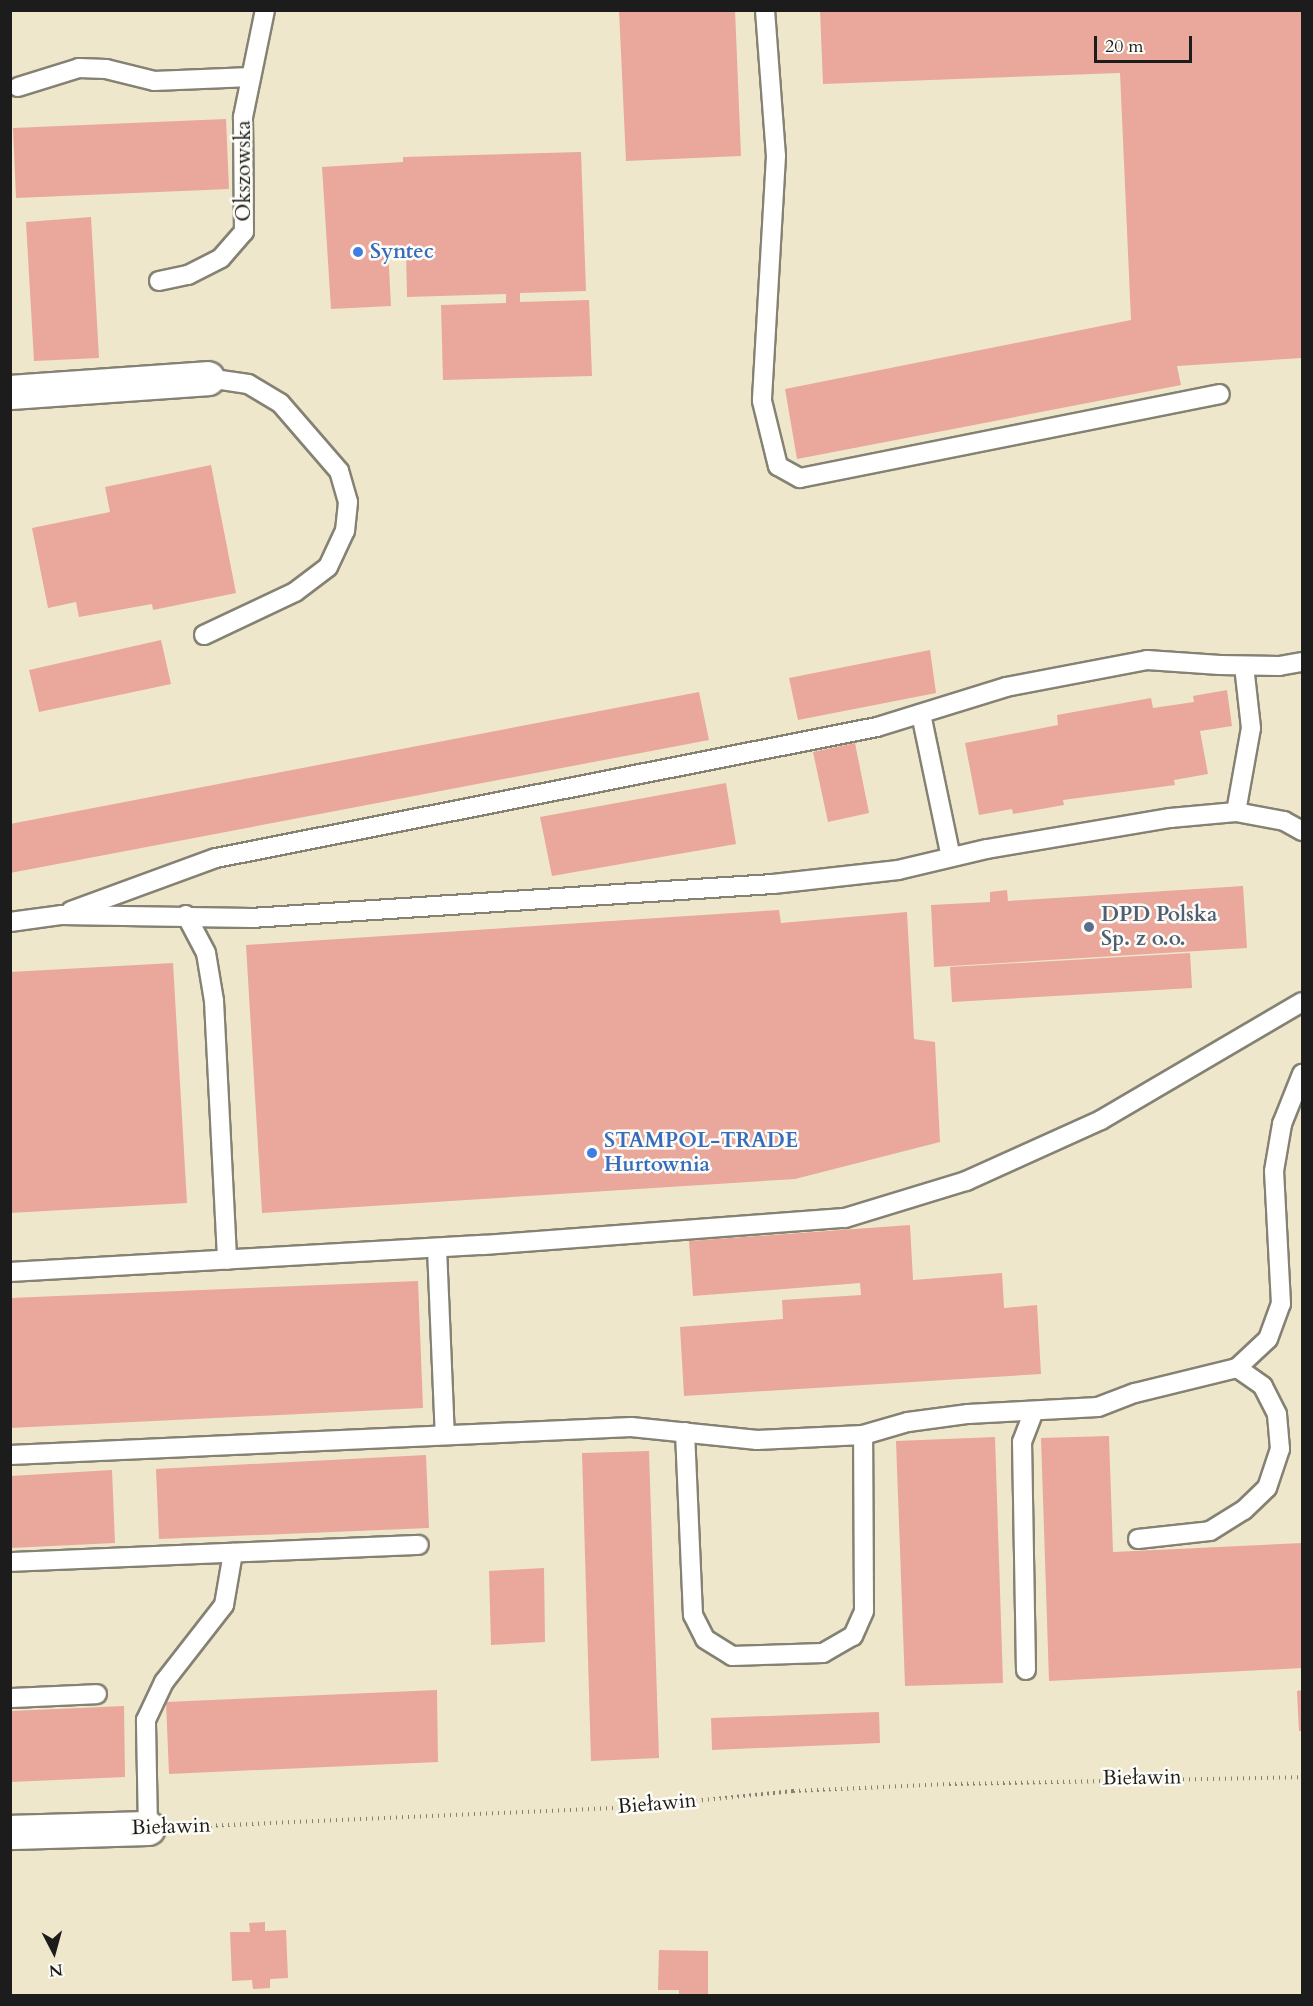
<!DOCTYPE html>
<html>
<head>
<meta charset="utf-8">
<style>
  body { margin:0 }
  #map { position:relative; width:1313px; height:2006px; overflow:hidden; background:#eee7cb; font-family:Cardo,serif }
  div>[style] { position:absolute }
  .building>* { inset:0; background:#e9a89b }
  .path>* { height:4px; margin-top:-2px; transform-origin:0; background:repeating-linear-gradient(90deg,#858274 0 1.5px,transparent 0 6px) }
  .roads { filter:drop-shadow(2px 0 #858274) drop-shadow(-2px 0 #858274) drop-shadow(0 2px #858274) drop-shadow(0 -2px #858274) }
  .service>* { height:18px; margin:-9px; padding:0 9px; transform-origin:9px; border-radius:9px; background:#fff }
  .minor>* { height:33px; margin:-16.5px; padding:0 16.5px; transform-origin:16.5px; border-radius:16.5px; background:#fff }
  .dots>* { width:16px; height:16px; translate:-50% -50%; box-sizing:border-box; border:3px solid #fdfcf7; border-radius:50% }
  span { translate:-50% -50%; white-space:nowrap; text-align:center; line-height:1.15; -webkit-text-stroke:5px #fdfcf7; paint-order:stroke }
  .street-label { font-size:21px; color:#1c1c1c }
  .shop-label { font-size:21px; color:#366cbe; font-weight:700 }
  .left { translate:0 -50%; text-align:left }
  .service-label { font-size:21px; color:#4e5e75; font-weight:700 }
  .frame { position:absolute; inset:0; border:12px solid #1c1c1c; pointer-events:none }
  .north { position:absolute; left:24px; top:1922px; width:60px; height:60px; -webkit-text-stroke:4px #fdfcf7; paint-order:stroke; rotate:174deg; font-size:16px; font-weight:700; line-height:24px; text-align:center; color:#1c1c1c }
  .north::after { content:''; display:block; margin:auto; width:21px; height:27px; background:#1c1c1c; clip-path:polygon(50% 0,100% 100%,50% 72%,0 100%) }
  .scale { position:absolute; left:1094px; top:36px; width:98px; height:27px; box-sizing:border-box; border:3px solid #1c1c1c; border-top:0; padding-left:8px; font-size:18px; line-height:21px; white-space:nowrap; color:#1c1c1c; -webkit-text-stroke:4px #fdfcf7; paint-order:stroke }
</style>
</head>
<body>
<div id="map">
  <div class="building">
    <i style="clip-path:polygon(619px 10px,735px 10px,741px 156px,626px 161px)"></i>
    <i style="clip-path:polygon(820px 10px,1302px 10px,1302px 358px,1177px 366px,1181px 385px,797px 459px,785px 389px,1131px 320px,1120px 73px,823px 84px)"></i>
    <i style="clip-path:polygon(226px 119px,229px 189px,16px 198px,13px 128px)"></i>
    <i style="clip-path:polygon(581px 152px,586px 291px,520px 293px,520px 302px,589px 300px,592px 376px,443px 380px,441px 305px,506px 303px,506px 294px,407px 297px,406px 249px,388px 249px,391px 306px,331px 309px,322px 167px,403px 162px,403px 157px)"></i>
    <i style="clip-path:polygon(91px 217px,99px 358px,34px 361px,26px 222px)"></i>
    <i style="clip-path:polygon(211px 465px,236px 593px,153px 610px,152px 604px,79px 617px,76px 602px,48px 608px,32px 528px,110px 512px,105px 487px)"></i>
    <i style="clip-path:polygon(161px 640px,171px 684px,39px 712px,29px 670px)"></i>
    <i style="clip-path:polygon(930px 650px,936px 693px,798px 720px,789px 678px)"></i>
    <i style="clip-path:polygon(1227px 690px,1232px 726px,1200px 731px,1208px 774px,1174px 780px,1175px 785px,1063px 800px,1064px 805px,1013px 814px,1012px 809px,979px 815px,965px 743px,1058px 725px,1057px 715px,1151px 698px,1153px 708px,1194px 702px,1193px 696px)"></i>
    <i style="clip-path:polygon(699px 692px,709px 740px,10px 873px,10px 824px)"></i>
    <i style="clip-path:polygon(855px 743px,869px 813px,828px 822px,813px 752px)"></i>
    <i style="clip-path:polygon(726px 783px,736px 844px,552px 876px,540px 817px)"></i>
    <i style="clip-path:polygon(1243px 886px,1247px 948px,934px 967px,931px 905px,990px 902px,990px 892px,1007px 890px,1008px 901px)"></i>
    <i style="clip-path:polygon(779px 910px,781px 923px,907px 912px,914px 1039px,935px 1042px,940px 1142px,795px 1179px,262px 1213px,246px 945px)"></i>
    <i style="clip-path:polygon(1190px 953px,1192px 988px,952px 1002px,950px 967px)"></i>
    <i style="clip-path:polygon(173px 963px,187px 1203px,10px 1213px,10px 972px)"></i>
    <i style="clip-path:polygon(910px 1225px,913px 1280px,1002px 1273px,1004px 1308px,1037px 1305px,1041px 1374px,684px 1396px,680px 1327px,783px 1319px,782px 1300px,861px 1295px,860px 1283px,693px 1296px,689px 1241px)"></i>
    <i style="clip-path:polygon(418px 1281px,423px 1408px,10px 1428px,10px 1298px)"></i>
    <i style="clip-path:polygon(1109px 1436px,1113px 1552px,1302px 1543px,1302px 1668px,1049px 1681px,1041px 1438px)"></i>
    <i style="clip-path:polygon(995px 1437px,1003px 1683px,905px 1686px,896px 1441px)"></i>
    <i style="clip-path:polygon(649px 1451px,659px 1758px,591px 1761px,582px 1453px)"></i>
    <i style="clip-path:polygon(426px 1455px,429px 1528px,159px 1539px,156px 1469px)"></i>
    <i style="clip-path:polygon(112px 1470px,115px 1543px,10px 1548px,10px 1476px)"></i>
    <i style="clip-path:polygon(544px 1568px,545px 1642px,491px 1645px,489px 1571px)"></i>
    <i style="clip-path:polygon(437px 1690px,438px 1762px,169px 1774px,166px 1702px)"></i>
    <i style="clip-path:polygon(1302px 1690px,1302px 1731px,1299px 1731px,1297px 1691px)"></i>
    <i style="clip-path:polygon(124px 1706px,125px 1777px,10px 1782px,10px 1711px)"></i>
    <i style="clip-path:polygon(879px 1712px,880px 1743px,712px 1750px,711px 1718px)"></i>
    <i style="clip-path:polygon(265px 1922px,265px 1931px,286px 1930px,288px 1978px,270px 1979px,270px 1988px,253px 1989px,252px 1980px,232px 1981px,230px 1932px,250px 1932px,249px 1923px)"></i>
    <i style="clip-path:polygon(659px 1950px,708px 1951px,708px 1996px,679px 1996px,679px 1990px,658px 1990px)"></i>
  </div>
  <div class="path">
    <i style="left:180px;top:1827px;width:456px;rotate:-2.5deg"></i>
    <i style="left:636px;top:1807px;width:158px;rotate:-5.8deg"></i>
    <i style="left:793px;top:1791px;width:156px;rotate:-2.6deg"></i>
    <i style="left:949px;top:1784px;width:353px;rotate:-1.1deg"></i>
  </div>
  <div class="roads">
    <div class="service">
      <i style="left:765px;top:10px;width:146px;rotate:85.7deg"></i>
      <i style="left:776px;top:156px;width:245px;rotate:93.3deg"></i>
      <i style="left:762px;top:401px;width:67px;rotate:76.2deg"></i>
      <i style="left:778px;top:466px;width:25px;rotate:29deg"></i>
      <i style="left:800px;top:478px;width:428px;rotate:-11.3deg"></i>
      <i style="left:18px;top:87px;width:64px;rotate:-17.3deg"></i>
      <i style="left:79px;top:68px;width:27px;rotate:2deg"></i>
      <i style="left:106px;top:69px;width:49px;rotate:14deg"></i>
      <i style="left:154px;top:81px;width:97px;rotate:-2.4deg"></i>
      <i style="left:159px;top:281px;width:30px;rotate:-12deg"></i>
      <i style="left:188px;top:275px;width:37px;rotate:-27deg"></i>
      <i style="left:221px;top:258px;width:35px;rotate:-49deg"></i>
      <i style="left:244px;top:232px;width:115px;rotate:-90.5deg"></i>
      <i style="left:243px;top:117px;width:109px;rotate:-78.4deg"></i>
      <i style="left:204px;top:635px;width:101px;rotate:-25.3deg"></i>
      <i style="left:295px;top:592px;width:41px;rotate:-37.1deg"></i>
      <i style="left:328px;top:567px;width:40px;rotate:-65deg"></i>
      <i style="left:345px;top:531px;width:29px;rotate:-84deg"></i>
      <i style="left:348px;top:502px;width:32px;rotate:-106deg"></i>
      <i style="left:339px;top:471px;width:90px;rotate:-130.9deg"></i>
      <i style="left:280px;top:403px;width:37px;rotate:-149deg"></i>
      <i style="left:248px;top:384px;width:40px;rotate:-171.5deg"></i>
      <i style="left:921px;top:714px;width:146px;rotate:78.2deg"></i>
      <i style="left:1236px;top:812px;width:85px;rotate:-79.9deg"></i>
      <i style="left:1251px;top:728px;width:62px;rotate:-96.4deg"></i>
      <i style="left:71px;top:911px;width:154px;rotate:-20.1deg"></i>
      <i style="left:216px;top:858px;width:674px;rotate:-11.21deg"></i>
      <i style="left:877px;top:727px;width:135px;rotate:-17.2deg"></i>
      <i style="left:1006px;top:687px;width:144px;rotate:-10.8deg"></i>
      <i style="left:1147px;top:660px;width:73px;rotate:3.9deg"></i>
      <i style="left:1220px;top:665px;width:59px;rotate:1deg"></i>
      <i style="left:1279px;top:666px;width:23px;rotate:-10deg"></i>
      <i style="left:186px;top:915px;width:43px;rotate:62.2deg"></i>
      <i style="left:206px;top:953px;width:49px;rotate:80.5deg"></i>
      <i style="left:214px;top:1001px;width:259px;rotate:87.1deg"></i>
      <i style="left:10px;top:922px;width:51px;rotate:-7.8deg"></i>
      <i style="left:61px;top:915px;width:190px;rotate:0.9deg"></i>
      <i style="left:251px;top:918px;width:523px;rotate:-3.73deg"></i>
      <i style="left:773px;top:884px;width:126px;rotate:-6.4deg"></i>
      <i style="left:898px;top:870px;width:91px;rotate:-13.3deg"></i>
      <i style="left:987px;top:849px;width:186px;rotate:-9.6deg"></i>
      <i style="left:1170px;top:818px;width:66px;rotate:-5.2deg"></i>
      <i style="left:1236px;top:812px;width:49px;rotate:10.6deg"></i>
      <i style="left:1284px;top:821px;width:21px;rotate:29deg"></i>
      <i style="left:437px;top:1248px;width:187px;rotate:87.6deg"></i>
      <i style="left:10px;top:1272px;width:474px;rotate:-3.3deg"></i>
      <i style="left:483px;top:1245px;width:363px;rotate:-4.3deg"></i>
      <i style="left:845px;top:1218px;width:127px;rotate:-17deg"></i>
      <i style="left:966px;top:1181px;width:148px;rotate:-24.3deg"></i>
      <i style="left:1101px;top:1120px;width:233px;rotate:-30.4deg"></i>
      <i style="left:685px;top:1432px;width:183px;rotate:87.5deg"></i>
      <i style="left:693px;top:1615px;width:27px;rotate:63deg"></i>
      <i style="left:705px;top:1639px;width:32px;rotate:32deg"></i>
      <i style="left:732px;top:1656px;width:91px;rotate:-1.9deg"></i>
      <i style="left:823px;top:1653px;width:34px;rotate:-30deg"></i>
      <i style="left:853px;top:1636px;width:27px;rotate:-66deg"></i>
      <i style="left:864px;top:1611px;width:176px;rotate:-90.3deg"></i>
      <i style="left:10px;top:1455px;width:622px;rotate:-2.58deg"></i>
      <i style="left:631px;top:1427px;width:127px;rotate:5.9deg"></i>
      <i style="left:757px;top:1440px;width:106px;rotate:-2.7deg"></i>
      <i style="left:863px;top:1435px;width:47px;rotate:-16.1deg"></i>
      <i style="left:908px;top:1422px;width:61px;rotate:-7.6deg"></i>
      <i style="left:968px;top:1414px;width:130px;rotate:-3.1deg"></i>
      <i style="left:1098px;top:1407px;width:40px;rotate:-21deg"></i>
      <i style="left:1135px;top:1393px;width:105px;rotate:-13.8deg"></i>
      <i style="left:1237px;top:1368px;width:42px;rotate:-43.1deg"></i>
      <i style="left:1268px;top:1339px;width:37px;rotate:-70deg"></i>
      <i style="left:1281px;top:1304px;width:133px;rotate:-93deg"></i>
      <i style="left:1274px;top:1171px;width:48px;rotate:-80.3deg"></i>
      <i style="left:1282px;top:1124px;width:54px;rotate:-68.2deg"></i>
      <i style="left:1138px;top:1539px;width:72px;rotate:-6.3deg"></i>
      <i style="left:1210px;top:1531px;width:40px;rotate:-32deg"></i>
      <i style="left:1244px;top:1510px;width:32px;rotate:-44deg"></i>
      <i style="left:1267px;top:1488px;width:41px;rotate:-71.6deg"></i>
      <i style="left:1280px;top:1449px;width:35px;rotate:-95deg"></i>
      <i style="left:1277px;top:1414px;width:31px;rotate:-117deg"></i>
      <i style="left:1263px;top:1386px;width:32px;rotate:-145deg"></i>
      <i style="left:10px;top:1562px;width:409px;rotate:-2.4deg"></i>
      <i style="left:1026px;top:1670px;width:228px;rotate:-91deg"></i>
      <i style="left:1022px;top:1442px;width:30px;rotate:-69deg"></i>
      <i style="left:10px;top:1698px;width:87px;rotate:-2.6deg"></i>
      <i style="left:148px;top:1828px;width:108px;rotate:-91.1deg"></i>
      <i style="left:146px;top:1720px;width:42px;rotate:-64.7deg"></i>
      <i style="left:164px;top:1682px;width:98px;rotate:-52.1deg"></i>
      <i style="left:224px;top:1605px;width:53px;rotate:-80.2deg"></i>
    </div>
    <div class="minor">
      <i style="left:10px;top:392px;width:198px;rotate:-4deg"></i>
      <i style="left:10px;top:1832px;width:138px;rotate:-1.7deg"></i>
    </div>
  </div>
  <div class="dots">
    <i style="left:358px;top:252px;background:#3f7fe0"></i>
    <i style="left:1089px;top:927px;background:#5c6f8a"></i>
    <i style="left:592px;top:1153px;background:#3f7fe0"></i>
  </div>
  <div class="street-label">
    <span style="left:244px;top:171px;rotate:-90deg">Okszowska</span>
    <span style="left:1142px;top:1778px;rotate:-1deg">Bieławin</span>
    <span style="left:657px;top:1804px;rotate:-5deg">Bieławin</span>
    <span style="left:171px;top:1827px;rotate:-2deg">Bieławin</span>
  </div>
  <div class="shop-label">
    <span class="left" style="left:370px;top:252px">Syntec</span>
    <span class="left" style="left:604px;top:1153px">STAMPOL-TRADE<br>Hurtownia</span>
  </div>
  <div class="service-label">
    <span class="left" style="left:1101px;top:927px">DPD Polska<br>Sp. z o.o.</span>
  </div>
  <div class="frame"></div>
  <div class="north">N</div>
  <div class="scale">20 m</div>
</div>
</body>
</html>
